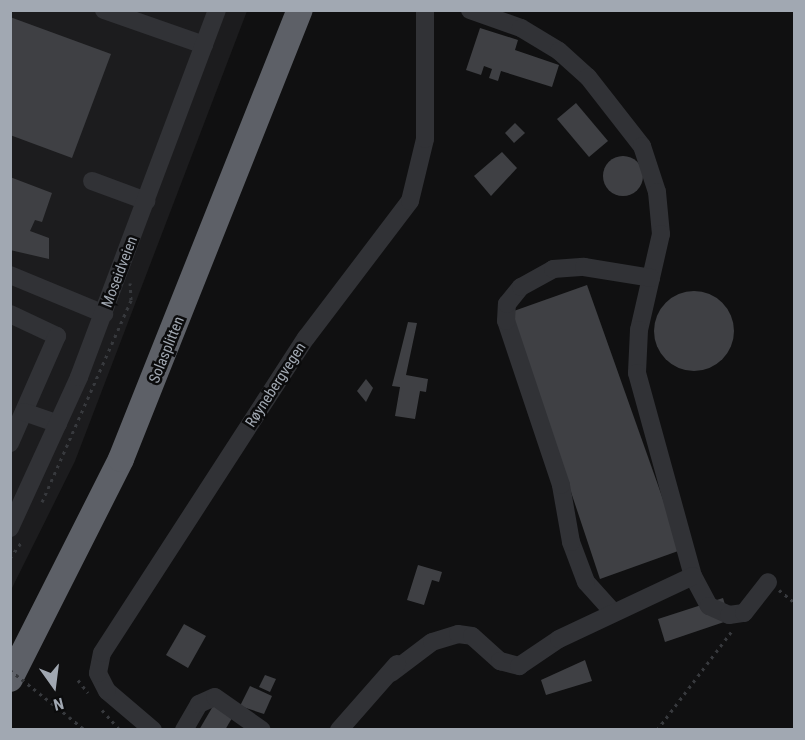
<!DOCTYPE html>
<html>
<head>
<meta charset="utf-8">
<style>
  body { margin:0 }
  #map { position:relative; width:805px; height:740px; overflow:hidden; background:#101011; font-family:"Roboto Condensed",sans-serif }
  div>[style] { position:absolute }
  .built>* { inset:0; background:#1c1c1e }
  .building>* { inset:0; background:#3f4044 }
  .round { border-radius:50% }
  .path>* { height:3px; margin-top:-1.5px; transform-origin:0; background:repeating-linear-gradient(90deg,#37393d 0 3px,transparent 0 7.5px) }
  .minor>* { height:18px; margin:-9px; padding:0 9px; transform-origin:9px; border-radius:9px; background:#313236 }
  .highway>* { height:26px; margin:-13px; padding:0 13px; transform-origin:13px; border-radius:13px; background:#5d6067 }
  .path-bridge>* { height:3px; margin-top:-1.5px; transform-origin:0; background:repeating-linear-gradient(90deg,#37393d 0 3px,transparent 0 7.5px) }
  span { translate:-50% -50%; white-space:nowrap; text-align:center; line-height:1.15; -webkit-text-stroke:5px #0b0b0c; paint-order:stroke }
  .street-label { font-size:15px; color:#a1a8b2 }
  .frame { position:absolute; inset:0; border:12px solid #a1a8b2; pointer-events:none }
  .north { position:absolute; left:24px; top:656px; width:60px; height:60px; -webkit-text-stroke:4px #0b0b0c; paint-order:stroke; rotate:166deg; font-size:16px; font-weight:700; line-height:24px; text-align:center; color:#a1a8b2 }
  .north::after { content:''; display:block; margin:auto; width:21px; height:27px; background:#a1a8b2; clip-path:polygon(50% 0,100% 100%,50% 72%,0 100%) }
</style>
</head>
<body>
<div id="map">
  <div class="built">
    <i style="clip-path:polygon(11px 11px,247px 11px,75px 461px,11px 590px)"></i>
  </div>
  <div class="building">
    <i style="clip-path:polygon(10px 17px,111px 54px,72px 158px,10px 135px)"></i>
    <i style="clip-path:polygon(480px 28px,518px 40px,515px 50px,559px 65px,552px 87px,501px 71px,498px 81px,489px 78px,492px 69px,484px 66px,481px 75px,466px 70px)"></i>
    <i style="clip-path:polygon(576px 103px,608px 141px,589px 157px,557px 119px)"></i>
    <i style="clip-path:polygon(515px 123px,525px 133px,514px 143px,505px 133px)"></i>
    <i style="clip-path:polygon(502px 152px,517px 168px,491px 196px,474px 176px)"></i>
    <i class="round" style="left:603px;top:156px;width:40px;height:40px"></i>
    <i style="clip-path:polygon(10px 177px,52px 193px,42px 222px,35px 220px,30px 231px,49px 238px,49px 259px,10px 250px)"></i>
    <i style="clip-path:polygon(587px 285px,681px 550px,600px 579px,511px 312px)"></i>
    <i class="round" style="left:654px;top:291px;width:80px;height:80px"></i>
    <i style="clip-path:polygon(408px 322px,417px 323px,406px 375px,428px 379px,426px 392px,420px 391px,415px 419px,395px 416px,400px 387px,392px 386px)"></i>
    <i style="clip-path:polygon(366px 379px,373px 388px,366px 402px,357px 391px)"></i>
    <i style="clip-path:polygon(418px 565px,442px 572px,439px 582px,432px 580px,424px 605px,407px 600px)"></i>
    <i style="clip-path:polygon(723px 598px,730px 620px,665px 642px,658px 619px)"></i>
    <i style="clip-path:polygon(184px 624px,206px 636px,188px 668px,166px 655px)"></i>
    <i style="clip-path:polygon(585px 660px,592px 681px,546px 695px,541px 680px)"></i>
    <i style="clip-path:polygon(265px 675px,276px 679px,270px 692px,259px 687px)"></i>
    <i style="clip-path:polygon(250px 686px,272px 696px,264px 714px,240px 706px)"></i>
    <i style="clip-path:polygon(216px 701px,235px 713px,225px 730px,199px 730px)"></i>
  </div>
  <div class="path">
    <i style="left:42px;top:502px;width:221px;rotate:-66.2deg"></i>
    <i style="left:131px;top:300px;width:17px;rotate:-93deg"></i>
    <i style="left:10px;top:558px;width:22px;rotate:-54deg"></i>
    <i style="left:779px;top:590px;width:19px;rotate:39deg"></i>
    <i style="left:78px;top:680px;width:16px;rotate:52deg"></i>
    <i style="left:102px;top:710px;width:27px;rotate:48deg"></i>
    <i style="left:69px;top:717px;width:21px;rotate:39deg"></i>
    <i style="left:657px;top:730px;width:123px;rotate:-52.9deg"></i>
  </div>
  <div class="minor">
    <i style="left:104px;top:10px;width:106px;rotate:19.3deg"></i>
    <i style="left:470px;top:10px;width:54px;rotate:19.4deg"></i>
    <i style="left:521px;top:28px;width:44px;rotate:31.2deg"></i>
    <i style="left:559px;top:51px;width:39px;rotate:42deg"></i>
    <i style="left:588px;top:77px;width:88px;rotate:52deg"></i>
    <i style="left:642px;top:146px;width:48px;rotate:71.9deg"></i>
    <i style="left:657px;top:192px;width:42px;rotate:84.6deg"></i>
    <i style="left:661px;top:234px;width:98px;rotate:102.9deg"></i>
    <i style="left:639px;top:330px;width:43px;rotate:92.7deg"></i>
    <i style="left:637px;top:373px;width:211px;rotate:74.6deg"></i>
    <i style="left:693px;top:576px;width:34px;rotate:62deg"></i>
    <i style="left:709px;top:606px;width:22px;rotate:24deg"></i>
    <i style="left:729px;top:615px;width:15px;rotate:-8deg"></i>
    <i style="left:744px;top:613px;width:39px;rotate:-52deg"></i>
    <i style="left:92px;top:181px;width:58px;rotate:20.3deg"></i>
    <i style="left:10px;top:275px;width:102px;rotate:22.5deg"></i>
    <i style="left:10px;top:314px;width:52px;rotate:25.1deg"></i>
    <i style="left:57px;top:336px;width:117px;rotate:113.7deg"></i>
    <i style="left:24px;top:412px;width:36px;rotate:19deg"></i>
    <i style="left:10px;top:528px;width:166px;rotate:-65.4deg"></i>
    <i style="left:79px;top:377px;width:392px;rotate:-69.4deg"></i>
    <i style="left:613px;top:612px;width:40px;rotate:-132deg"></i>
    <i style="left:586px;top:582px;width:43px;rotate:-110.6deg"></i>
    <i style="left:571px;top:542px;width:58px;rotate:-100deg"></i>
    <i style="left:561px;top:485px;width:173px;rotate:-108.5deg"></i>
    <i style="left:506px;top:321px;width:17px;rotate:-87deg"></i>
    <i style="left:507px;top:304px;width:22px;rotate:-51deg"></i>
    <i style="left:521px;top:287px;width:37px;rotate:-29deg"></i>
    <i style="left:553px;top:269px;width:31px;rotate:-4deg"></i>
    <i style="left:584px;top:267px;width:68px;rotate:9.3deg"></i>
    <i style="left:391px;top:673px;width:51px;rotate:-37.1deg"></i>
    <i style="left:432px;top:642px;width:27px;rotate:-17deg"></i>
    <i style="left:458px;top:634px;width:14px;rotate:8deg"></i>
    <i style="left:472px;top:636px;width:38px;rotate:42deg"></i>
    <i style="left:500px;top:661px;width:20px;rotate:15deg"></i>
    <i style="left:519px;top:666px;width:48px;rotate:-34deg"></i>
    <i style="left:559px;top:639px;width:148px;rotate:-25.2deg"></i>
    <i style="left:153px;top:730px;width:60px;rotate:-139.7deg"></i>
    <i style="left:107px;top:691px;width:20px;rotate:-117deg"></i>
    <i style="left:98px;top:673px;width:20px;rotate:-79deg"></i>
    <i style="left:102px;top:653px;width:375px;rotate:-57.1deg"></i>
    <i style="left:306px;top:338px;width:172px;rotate:-52.8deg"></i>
    <i style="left:410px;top:201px;width:64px;rotate:-76.4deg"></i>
    <i style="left:425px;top:139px;width:129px;rotate:-90deg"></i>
    <i style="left:184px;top:730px;width:30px;rotate:-60deg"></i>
    <i style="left:199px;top:704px;width:17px;rotate:-24deg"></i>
    <i style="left:215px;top:697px;width:57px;rotate:35.1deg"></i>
    <i style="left:339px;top:730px;width:88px;rotate:-48.7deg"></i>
  </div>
  <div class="highway">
    <i style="left:10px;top:679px;width:246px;rotate:-63.2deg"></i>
    <i style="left:121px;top:459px;width:483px;rotate:-68.3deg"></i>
  </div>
  <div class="path-bridge">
    <i style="left:10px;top:670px;width:75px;rotate:38.5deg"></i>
  </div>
  <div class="street-label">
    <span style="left:120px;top:272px;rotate:-69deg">Moseidveien</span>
    <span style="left:167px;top:350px;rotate:-68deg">Solasplitten</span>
    <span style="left:276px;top:385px;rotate:-57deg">Røynebergvegen</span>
  </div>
  <div class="frame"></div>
  <div class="north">N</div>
</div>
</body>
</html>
